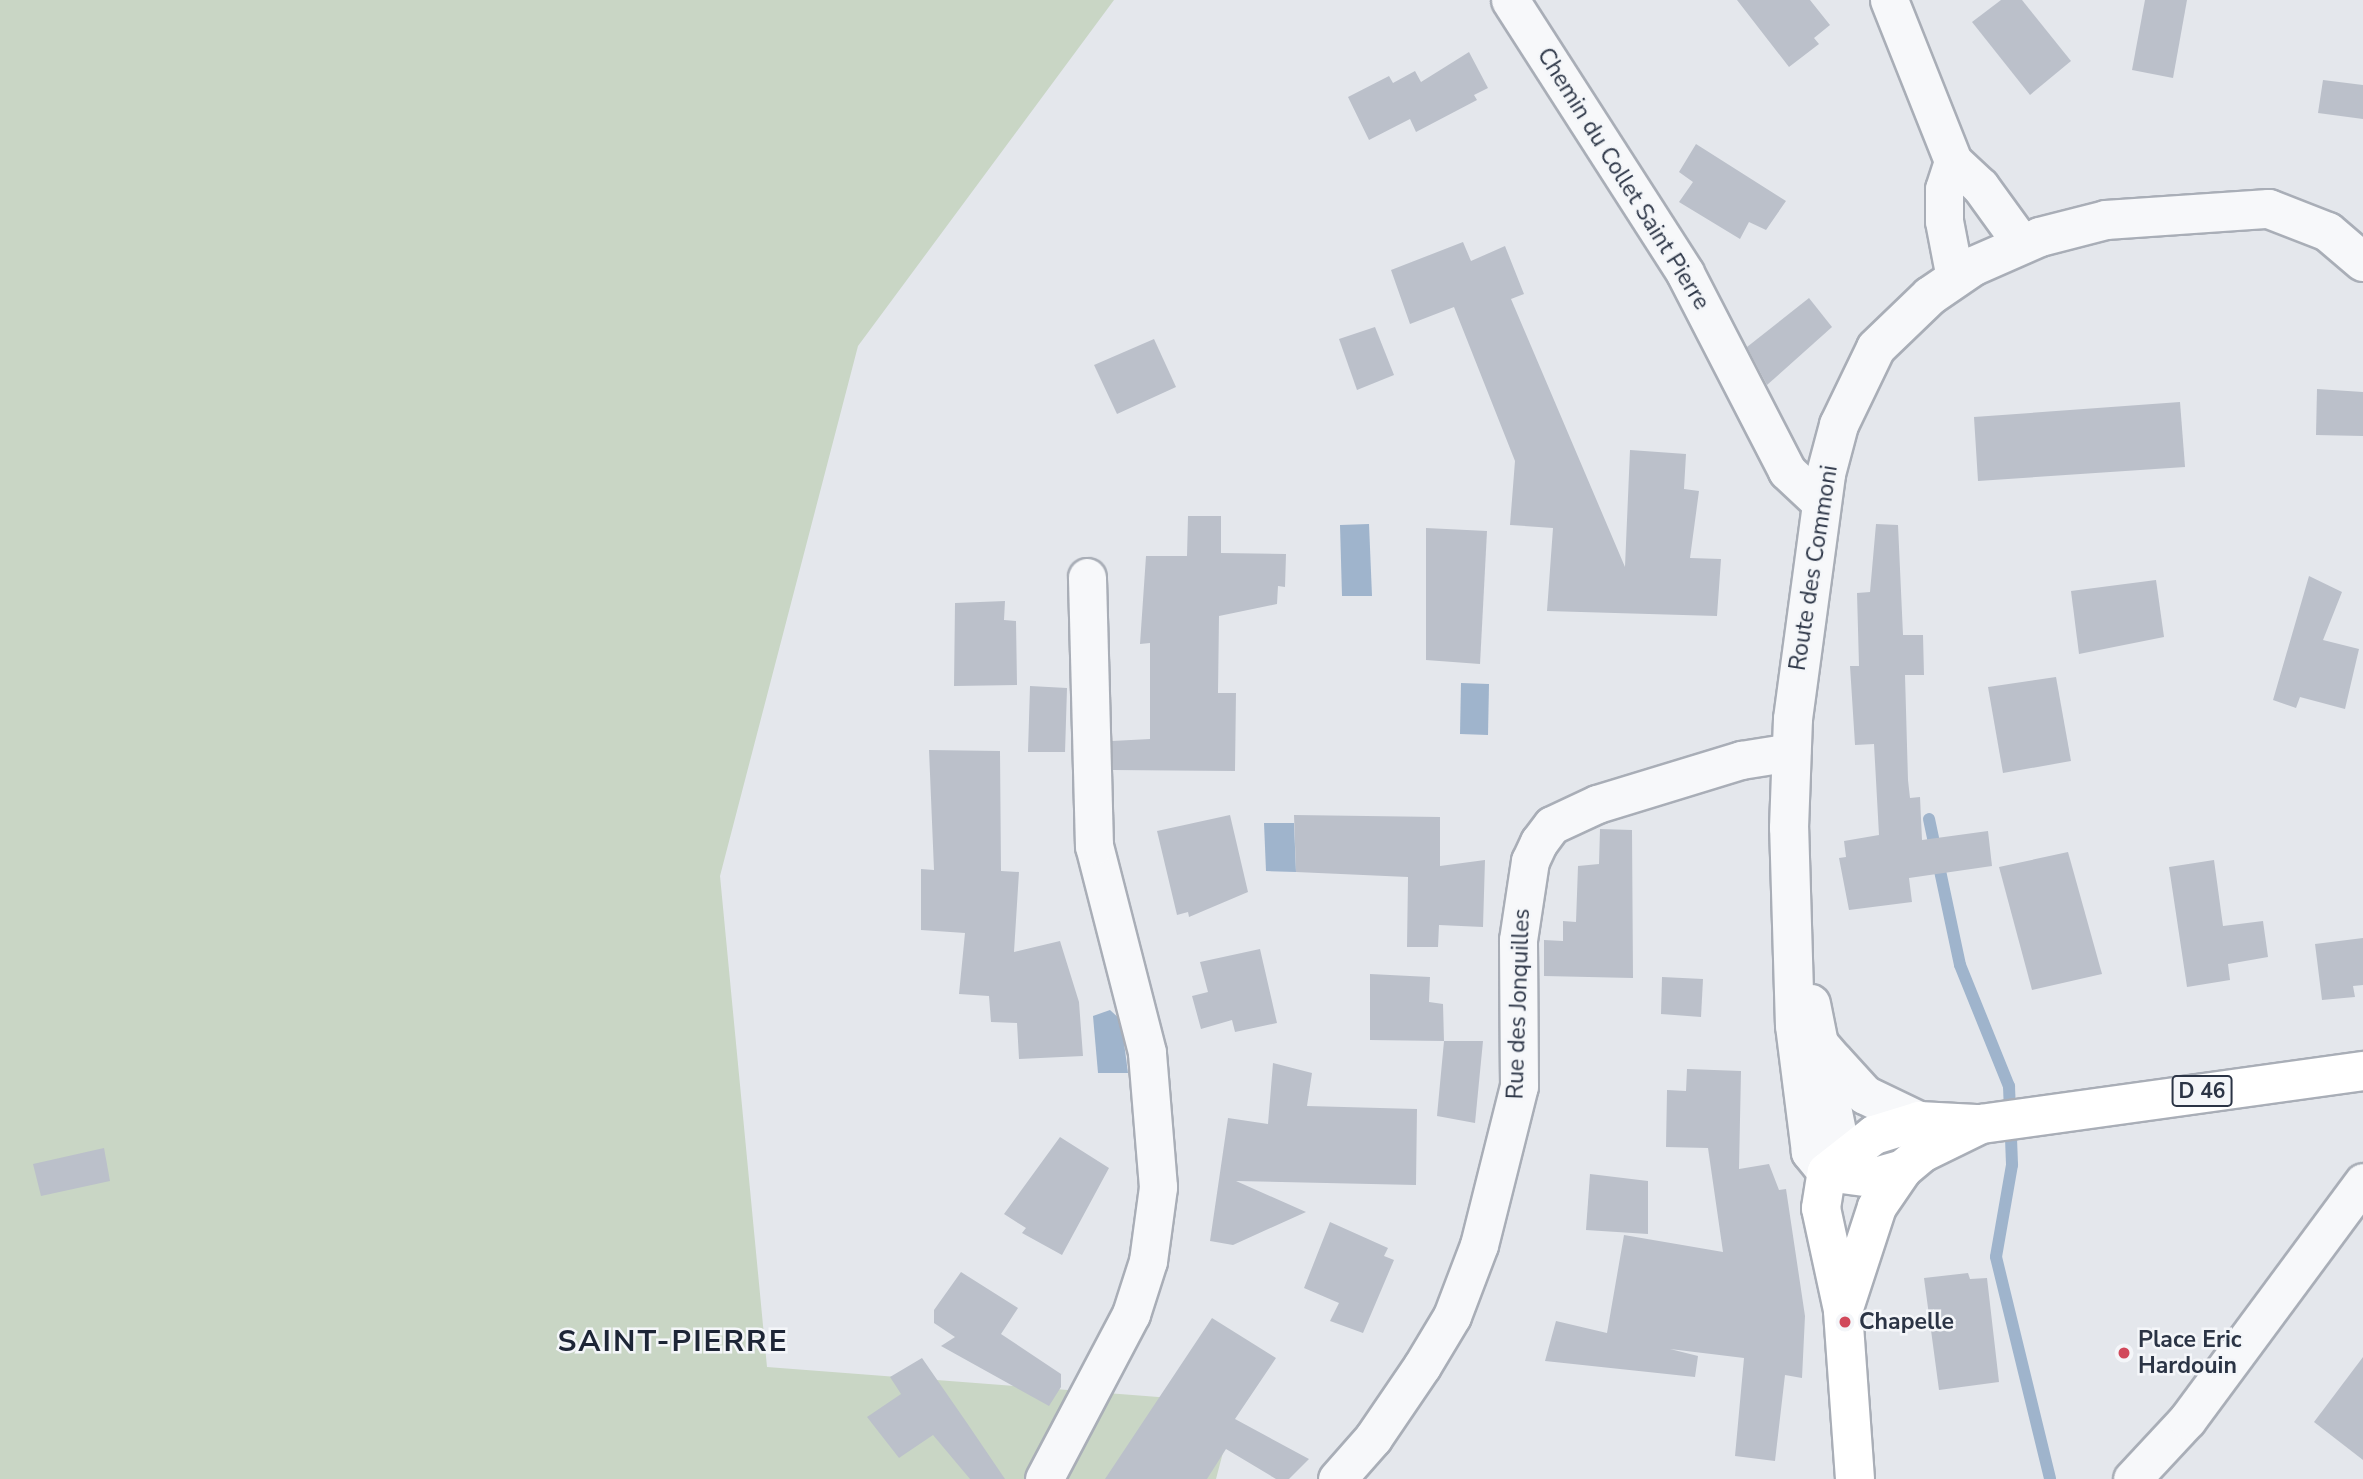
<!DOCTYPE html>
<html>
<head>
<meta charset="utf-8">
<style>
  body { margin:0 }
  #map { position:relative; width:2363px; height:1479px; overflow:hidden; background:#e4e7ec; font-family:"Nunito Sans",sans-serif }
  div>[style] { position:absolute }
  .green>* { inset:0; background:#c9d6c5 }
  .water>* { inset:0; background:#9fb4cc }
  .stream>* { height:12px; margin:-6px; padding:0 6px; transform-origin:6px; border-radius:6px; background:#9fb4cc }
  .building>* { inset:0; background:#bbc0ca }
  .roads { filter:drop-shadow(2px 0 #a9aeb7) drop-shadow(-2px 0 #a9aeb7) drop-shadow(0 2px #a9aeb7) drop-shadow(0 -2px #a9aeb7) }
  .minor>* { height:37px; margin:-18.5px; padding:0 18.5px; transform-origin:18.5px; border-radius:18.5px; background:#f7f8fa }
  .tertiary>* { height:38px; margin:-19px; padding:0 19px; transform-origin:19px; border-radius:19px; background:#f7f8fa }
  .primary>* { height:38px; margin:-19px; padding:0 19px; transform-origin:19px; border-radius:19px; background:#fff }
  .dots>* { width:19px; height:19px; translate:-50% -50%; box-sizing:border-box; border:4px solid #f4f6f9; border-radius:50% }
  span { translate:-50% -50%; white-space:nowrap; text-align:center; line-height:1.15; -webkit-text-stroke:5px #f4f6f9; paint-order:stroke }
  .shield-label span { padding:2px 5px; background:#f4f6f9; border:2px solid; border-radius:5px; -webkit-text-stroke-width:0 }
  .shield-label { font-size:21px; color:#2b3445; font-weight:700 }
  .street-label { font-size:23px; color:#2b3445 }
  .poi-label { font-size:23px; color:#2b3445; font-weight:700 }
  .left { translate:0 -50%; text-align:left }
  .district-label { font-size:30px; color:#1d2536; font-weight:700; letter-spacing:2px }
</style>
</head>
<body>
<div id="map">
  <div class="green">
    <i style="clip-path:polygon(0 0,1114px 0,858px 346px,720px 876px,767px 1367px,1236px 1403px,1216px 1479px,0 1479px)"></i>
  </div>
  <div class="water">
    <i style="clip-path:polygon(1369px 524px,1372px 596px,1342px 596px,1340px 525px)"></i>
    <i style="clip-path:polygon(1461px 683px,1489px 684px,1488px 735px,1460px 734px)"></i>
    <i style="clip-path:polygon(1264px 823px,1294px 823px,1296px 872px,1266px 871px)"></i>
    <i style="clip-path:polygon(1110px 1010px,1121px 1020px,1128px 1073px,1098px 1073px,1093px 1016px)"></i>
  </div>
  <div class="stream">
    <i style="left:1929px;top:819px;width:149px;rotate:78deg"></i>
    <i style="left:1960px;top:965px;width:131px;rotate:68deg"></i>
    <i style="left:2009px;top:1086px;width:79px;rotate:87.8deg"></i>
    <i style="left:2012px;top:1165px;width:93px;rotate:99.9deg"></i>
    <i style="left:1996px;top:1257px;width:228px;rotate:76.3deg"></i>
  </div>
  <div class="building">
    <i style="clip-path:polygon(1737px 0,1810px 0,1830px 25px,1814px 38px,1819px 44px,1789px 67px)"></i>
    <i style="clip-path:polygon(2001px 0,2022px 0,2071px 61px,2030px 95px,1972px 22px)"></i>
    <i style="clip-path:polygon(2145px 0,2187px 0,2173px 78px,2132px 70px)"></i>
    <i style="clip-path:polygon(1469px 52px,1488px 88px,1474px 95px,1477px 100px,1416px 132px,1410px 119px,1369px 140px,1348px 97px,1389px 76px,1393px 83px,1415px 71px,1421px 82px)"></i>
    <i style="clip-path:polygon(2323px 80px,2363px 85px,2363px 119px,2318px 113px)"></i>
    <i style="clip-path:polygon(1696px 144px,1786px 201px,1766px 230px,1749px 222px,1740px 239px,1679px 202px,1693px 182px,1679px 172px)"></i>
    <i style="clip-path:polygon(1463px 242px,1471px 261px,1505px 246px,1524px 294px,1511px 299px,1625px 567px,1630px 450px,1686px 454px,1684px 489px,1699px 491px,1690px 558px,1721px 559px,1717px 616px,1547px 611px,1553px 528px,1510px 525px,1515px 461px,1454px 307px,1410px 324px,1391px 270px)"></i>
    <i style="clip-path:polygon(1809px 298px,1832px 327px,1767px 385px,1747px 347px)"></i>
    <i style="clip-path:polygon(1375px 327px,1394px 375px,1357px 390px,1339px 339px)"></i>
    <i style="clip-path:polygon(1154px 339px,1176px 387px,1117px 414px,1094px 365px)"></i>
    <i style="clip-path:polygon(2317px 389px,2363px 392px,2363px 436px,2316px 435px)"></i>
    <i style="clip-path:polygon(2180px 402px,2185px 467px,1978px 481px,1974px 417px)"></i>
    <i style="clip-path:polygon(1188px 516px,1221px 516px,1221px 553px,1286px 554px,1285px 587px,1278px 586px,1277px 604px,1219px 616px,1218px 693px,1236px 693px,1235px 771px,1113px 770px,1112px 741px,1150px 739px,1150px 643px,1140px 644px,1146px 556px,1187px 556px)"></i>
    <i style="clip-path:polygon(1876px 524px,1898px 525px,1903px 635px,1923px 635px,1924px 675px,1905px 675px,1908px 780px,1910px 798px,1920px 797px,1922px 840px,1988px 831px,1992px 866px,1909px 878px,1912px 902px,1849px 910px,1839px 858px,1846px 857px,1844px 841px,1879px 835px,1874px 744px,1855px 745px,1850px 666px,1859px 666px,1857px 593px,1870px 592px)"></i>
    <i style="clip-path:polygon(1426px 528px,1487px 531px,1480px 664px,1426px 660px)"></i>
    <i style="clip-path:polygon(2309px 576px,2342px 592px,2323px 640px,2359px 649px,2345px 709px,2300px 697px,2296px 708px,2273px 700px)"></i>
    <i style="clip-path:polygon(2156px 580px,2164px 637px,2079px 654px,2071px 591px)"></i>
    <i style="clip-path:polygon(1005px 601px,1004px 620px,1016px 621px,1017px 685px,954px 686px,955px 603px)"></i>
    <i style="clip-path:polygon(2056px 677px,2071px 761px,2003px 773px,1988px 687px)"></i>
    <i style="clip-path:polygon(1030px 686px,1067px 688px,1065px 752px,1028px 752px)"></i>
    <i style="clip-path:polygon(929px 750px,1000px 751px,1001px 871px,1019px 872px,1014px 952px,1060px 941px,1079px 1002px,1083px 1056px,1019px 1059px,1017px 1023px,991px 1022px,989px 996px,959px 994px,965px 933px,921px 930px,921px 869px,934px 870px)"></i>
    <i style="clip-path:polygon(1230px 815px,1248px 892px,1189px 917px,1188px 912px,1177px 915px,1157px 831px)"></i>
    <i style="clip-path:polygon(1294px 815px,1440px 817px,1440px 866px,1485px 860px,1483px 927px,1439px 925px,1438px 947px,1407px 947px,1408px 877px,1296px 872px)"></i>
    <i style="clip-path:polygon(1600px 829px,1632px 830px,1633px 978px,1544px 976px,1544px 940px,1563px 941px,1563px 921px,1576px 922px,1578px 866px,1599px 864px)"></i>
    <i style="clip-path:polygon(2068px 852px,2102px 974px,2032px 990px,1999px 867px)"></i>
    <i style="clip-path:polygon(2214px 860px,2223px 926px,2263px 921px,2268px 957px,2228px 964px,2230px 980px,2187px 987px,2169px 867px)"></i>
    <i style="clip-path:polygon(2363px 938px,2363px 985px,2353px 986px,2355px 997px,2322px 1000px,2315px 944px)"></i>
    <i style="clip-path:polygon(1260px 949px,1277px 1023px,1235px 1032px,1232px 1020px,1201px 1029px,1192px 996px,1208px 992px,1200px 962px)"></i>
    <i style="clip-path:polygon(1370px 974px,1430px 977px,1429px 1002px,1443px 1004px,1444px 1041px,1370px 1040px)"></i>
    <i style="clip-path:polygon(1662px 977px,1703px 979px,1701px 1017px,1661px 1014px)"></i>
    <i style="clip-path:polygon(1444px 1041px,1483px 1041px,1475px 1123px,1437px 1116px)"></i>
    <i style="clip-path:polygon(1273px 1063px,1312px 1073px,1307px 1106px,1417px 1109px,1416px 1185px,1236px 1181px,1306px 1212px,1233px 1245px,1210px 1241px,1228px 1118px,1268px 1124px)"></i>
    <i style="clip-path:polygon(1687px 1069px,1741px 1071px,1739px 1169px,1769px 1164px,1779px 1190px,1786px 1189px,1805px 1316px,1802px 1378px,1785px 1375px,1775px 1461px,1735px 1456px,1744px 1358px,1670px 1349px,1698px 1356px,1695px 1377px,1545px 1361px,1556px 1321px,1607px 1333px,1624px 1235px,1723px 1252px,1708px 1148px,1666px 1147px,1667px 1090px,1686px 1091px)"></i>
    <i style="clip-path:polygon(1060px 1137px,1109px 1168px,1062px 1255px,1022px 1233px,1026px 1228px,1004px 1214px)"></i>
    <i style="clip-path:polygon(104px 1148px,110px 1181px,41px 1196px,33px 1164px)"></i>
    <i style="clip-path:polygon(1590px 1174px,1648px 1181px,1648px 1234px,1586px 1230px)"></i>
    <i style="clip-path:polygon(1330px 1222px,1388px 1248px,1384px 1256px,1394px 1260px,1363px 1333px,1330px 1321px,1339px 1303px,1304px 1288px)"></i>
    <i style="clip-path:polygon(961px 1272px,1018px 1308px,1001px 1334px,1061px 1374px,1061px 1387px,1049px 1406px,941px 1346px,955px 1337px,934px 1323px,934px 1310px)"></i>
    <i style="clip-path:polygon(1968px 1273px,1970px 1279px,1987px 1278px,1999px 1382px,1939px 1390px,1924px 1278px)"></i>
    <i style="clip-path:polygon(1212px 1318px,1276px 1358px,1235px 1419px,1309px 1459px,1289px 1479px,1276px 1479px,1226px 1449px,1207px 1479px,1105px 1479px)"></i>
    <i style="clip-path:polygon(2363px 1357px,2363px 1460px,2314px 1422px)"></i>
    <i style="clip-path:polygon(922px 1358px,967px 1423px,1005px 1479px,970px 1479px,933px 1435px,899px 1458px,867px 1417px,901px 1394px,890px 1377px)"></i>
  </div>
  <div class="roads">
    <div class="minor">
      <i style="left:1510px;top:0;width:324px;rotate:57.3deg"></i>
      <i style="left:1685px;top:273px;width:223px;rotate:62.7deg"></i>
      <i style="left:1787px;top:471px;width:45px;rotate:43.2deg"></i>
      <i style="left:1889px;top:0;width:173px;rotate:68.3deg"></i>
      <i style="left:1955px;top:278px;width:58px;rotate:-100.9deg"></i>
      <i style="left:1944px;top:221px;width:32px;rotate:-90deg"></i>
      <i style="left:1944px;top:189px;width:29px;rotate:-72deg"></i>
      <i style="left:1953px;top:161px;width:37px;rotate:43deg"></i>
      <i style="left:1980px;top:186px;width:72px;rotate:54.1deg"></i>
      <i style="left:1044px;top:1479px;width:187px;rotate:-62.2deg"></i>
      <i style="left:1131px;top:1314px;width:56px;rotate:-72.2deg"></i>
      <i style="left:1148px;top:1261px;width:75px;rotate:-82.3deg"></i>
      <i style="left:1158px;top:1187px;width:135px;rotate:-94.7deg"></i>
      <i style="left:1147px;top:1052px;width:213px;rotate:-104.4deg"></i>
      <i style="left:1094px;top:846px;width:269px;rotate:-91.5deg"></i>
      <i style="left:1337px;top:1479px;width:55px;rotate:-48.7deg"></i>
      <i style="left:1373px;top:1438px;width:87px;rotate:-55.8deg"></i>
      <i style="left:1422px;top:1366px;width:58px;rotate:-59deg"></i>
      <i style="left:1452px;top:1316px;width:76px;rotate:-69.2deg"></i>
      <i style="left:1479px;top:1245px;width:164px;rotate:-75.9deg"></i>
      <i style="left:1519px;top:1086px;width:146px;rotate:-90.4deg"></i>
      <i style="left:1518px;top:940px;width:80px;rotate:-81.4deg"></i>
      <i style="left:1530px;top:861px;width:21px;rotate:-65deg"></i>
      <i style="left:1539px;top:842px;width:21px;rotate:-53deg"></i>
      <i style="left:1552px;top:825px;width:50px;rotate:-25deg"></i>
      <i style="left:1597px;top:804px;width:151px;rotate:-17deg"></i>
      <i style="left:1741px;top:760px;width:51px;rotate:-9.1deg"></i>
      <i style="left:2132px;top:1479px;width:81px;rotate:-47deg"></i>
      <i style="left:2187px;top:1420px;width:296px;rotate:-53.5deg"></i>
    </div>
    <div class="tertiary">
      <i style="left:1811px;top:1004px;width:41px;rotate:78.7deg"></i>
      <i style="left:1819px;top:1044px;width:23px;rotate:49deg"></i>
      <i style="left:1834px;top:1061px;width:46px;rotate:47.6deg"></i>
      <i style="left:1865px;top:1095px;width:60px;rotate:25.7deg"></i>
      <i style="left:1824px;top:1069px;width:89px;rotate:78.3deg"></i>
      <i style="left:1827px;top:1172px;width:26px;rotate:-129deg"></i>
      <i style="left:1811px;top:1152px;width:127px;rotate:-97.2deg"></i>
      <i style="left:1795px;top:1026px;width:198px;rotate:-91.7deg"></i>
      <i style="left:1789px;top:828px;width:109px;rotate:-87.9deg"></i>
      <i style="left:1793px;top:719px;width:247px;rotate:-82.3deg"></i>
      <i style="left:1826px;top:474px;width:51px;rotate:-75.1deg"></i>
      <i style="left:1839px;top:425px;width:85px;rotate:-64.3deg"></i>
      <i style="left:1876px;top:348px;width:75px;rotate:-43.9deg"></i>
      <i style="left:1930px;top:296px;width:53px;rotate:-34.3deg"></i>
      <i style="left:1974px;top:266px;width:72px;rotate:-23.7deg"></i>
      <i style="left:2040px;top:237px;width:68px;rotate:-14.4deg"></i>
      <i style="left:2106px;top:220px;width:163px;rotate:-3.9deg"></i>
      <i style="left:2269px;top:209px;width:63px;rotate:21.3deg"></i>
      <i style="left:2328px;top:232px;width:46px;rotate:40.6deg"></i>
    </div>
    <div class="primary">
      <i style="left:1827px;top:1172px;width:45px;rotate:7.6deg"></i>
      <i style="left:1872px;top:1178px;width:32px;rotate:-16deg"></i>
      <i style="left:1903px;top:1169px;width:25px;rotate:-40deg"></i>
      <i style="left:1922px;top:1153px;width:66px;rotate:-26.2deg"></i>
      <i style="left:1981px;top:1124px;width:386px;rotate:-7.9deg"></i>
      <i style="left:1844px;top:1308px;width:106px;rotate:-71.9deg"></i>
      <i style="left:1877px;top:1207px;width:46px;rotate:-55.6deg"></i>
      <i style="left:1855px;top:1479px;width:169px;rotate:-94.1deg"></i>
      <i style="left:1843px;top:1310px;width:104px;rotate:-102.2deg"></i>
      <i style="left:1821px;top:1208px;width:36px;rotate:-81deg"></i>
      <i style="left:1827px;top:1172px;width:60px;rotate:-38.2deg"></i>
      <i style="left:1874px;top:1135px;width:47px;rotate:-17.3deg"></i>
      <i style="left:1919px;top:1121px;width:57px;rotate:3deg"></i>
    </div>
  </div>
  <div class="dots">
    <i style="left:1845px;top:1322px;background:#d1495b"></i>
    <i style="left:2124px;top:1353px;background:#d1495b"></i>
  </div>
  <div class="shield-label">
    <span style="left:2202px;top:1091px">D 46</span>
  </div>
  <div class="street-label">
    <span style="left:1623px;top:179px;rotate:58deg">Chemin du Collet Saint Pierre</span>
    <span style="left:1814px;top:568px;rotate:-81deg">Route des Commoni</span>
    <span style="left:1519px;top:1004px;rotate:-88deg">Rue des Jonquilles</span>
  </div>
  <div class="poi-label">
    <span class="left" style="left:1859px;top:1322px">Chapelle</span>
    <span class="left" style="left:2138px;top:1353px">Place Eric<br>Hardouin</span>
  </div>
  <div class="district-label">
    <span style="left:673px;top:1342px">SAINT-PIERRE</span>
  </div>
</div>
</body>
</html>
